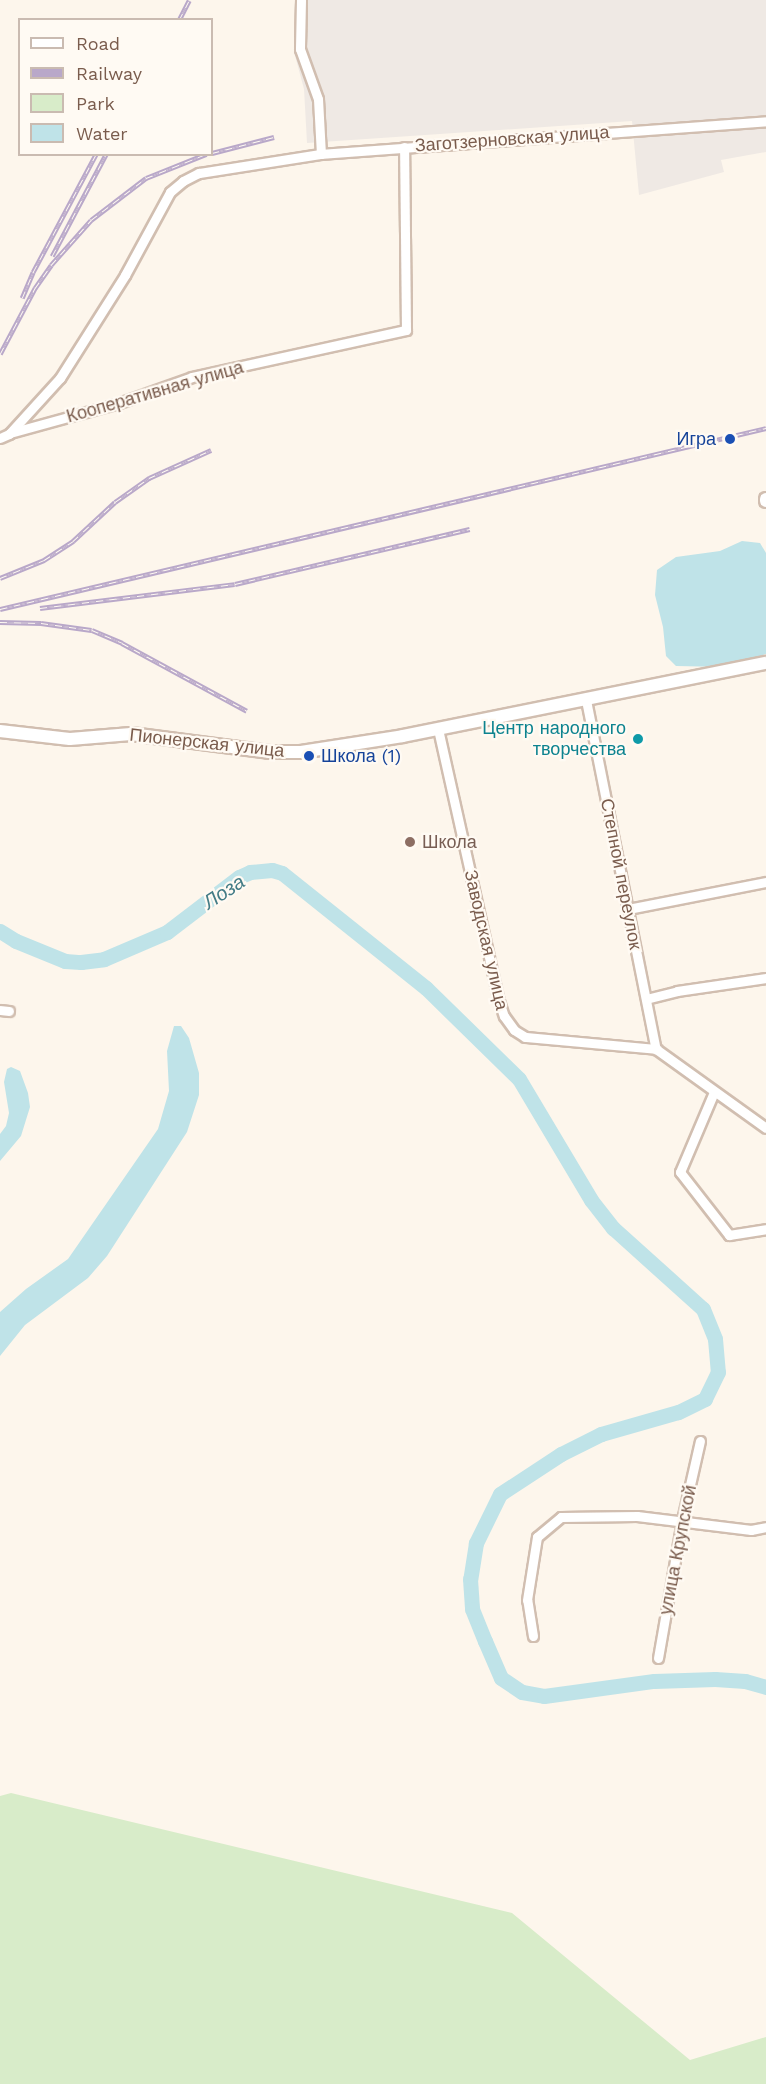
<!DOCTYPE html>
<html>
<head>
<meta charset="utf-8">
<style>
  body { margin:0 }
  #map { position:relative; width:766px; height:2084px; overflow:hidden; background:#fdf6ec; font-family:"Work Sans",sans-serif }
  div>[style] { position:absolute }
  .industrial>* { inset:0; background:#efe9e4 }
  .green>* { inset:0; background:#d8ecc9 }
  .water>* { inset:0; background:#bfe3e8 }
  .river>* { height:15px; margin:-7.5px; padding:0 7.5px; transform-origin:7.5px; border-radius:7.5px; background:#bfe3e8 }
  .roads { filter:drop-shadow(2px 0 #d1beb0) drop-shadow(-2px 0 #d1beb0) drop-shadow(0 2px #d1beb0) drop-shadow(0 -2px #d1beb0) }
  .minor>* { height:9px; margin:-4.5px; padding:0 4.5px; transform-origin:4.5px; border-radius:4.5px; background:#fff }
  .tertiary>* { height:12px; margin:-6px; padding:0 6px; transform-origin:6px; border-radius:6px; background:#fff }
  .rail>* { height:4.5px; margin-top:-2.25px; transform-origin:0; background:repeating-linear-gradient(90deg,#fffaf3 0 7px,#b9a8c9 0 14px); box-sizing:border-box; border-block:2px solid #b9a8c9 }
  .dots>* { width:16px; height:16px; translate:-50% -50%; box-sizing:border-box; border:3px solid #fffaf3; border-radius:50% }
  span { translate:-50% -50%; white-space:nowrap; text-align:center; line-height:1.15; -webkit-text-stroke:4.5px #fffaf3; paint-order:stroke }
  .street-label { font-size:18px; color:#7a5c4d }
  .transit-label { font-size:18px; color:#164399 }
  .right { translate:-100% -50%; text-align:right }
  .left { translate:0 -50%; text-align:left }
  .culture-label { font-size:18px; color:#0d838f }
  .education-label { font-size:18px; color:#785e54 }
  .water-label { font-size:20px; color:#437c86; font-style:italic }
  .legend { position:absolute; left:18px; top:18px; width:195px; height:138px; box-sizing:border-box; background:#fffaf3; border:2px solid #cabbb1; margin:0; padding:8px 10px; list-style:none; font-size:18px; color:#7a5c4d }
  .legend li { display:flex; align-items:center; gap:12px; height:30px }
  .legend b { width:30px; border:2px solid #cabbb1 }
</style>
</head>
<body>
<div id="map">
  <div class="industrial">
    <i style="clip-path:polygon(295px 0,766px 0,766px 152px,721px 160px,724px 172px,639px 195px,632px 121px,307px 143px,304px 89px,294px 52px)"></i>
  </div>
  <div class="green">
    <i style="clip-path:polygon(11px 1793px,512px 1913px,690px 2060px,766px 2037px,766px 2084px,0 2084px,0 1796px)"></i>
  </div>
  <div class="water">
    <i style="clip-path:polygon(742px 541px,760px 543px,766px 553px,766px 654px,725px 667px,676px 666px,666px 656px,663px 627px,655px 595px,657px 570px,676px 557px,720px 551px)"></i>
    <i style="clip-path:polygon(174px 1026px,181px 1026px,189px 1038px,199px 1073px,199px 1095px,187px 1132px,107px 1256px,88px 1278px,25px 1325px,0 1356px,0 1312px,26px 1289px,68px 1259px,158px 1129px,169px 1091px,167px 1051px)"></i>
    <i style="clip-path:polygon(11px 1067px,20px 1071px,28px 1093px,30px 1107px,21px 1136px,0 1161px,0 1134px,6px 1126px,9px 1113px,4px 1082px,7px 1069px)"></i>
  </div>
  <div class="river">
    <i style="left:0;top:931px;width:19px;rotate:32deg"></i>
    <i style="left:16px;top:941px;width:53px;rotate:22.2deg"></i>
    <i style="left:65px;top:961px;width:16px;rotate:4deg"></i>
    <i style="left:81px;top:962px;width:23px;rotate:-7deg"></i>
    <i style="left:104px;top:959px;width:69px;rotate:-23.2deg"></i>
    <i style="left:167px;top:932px;width:91px;rotate:-37.4deg"></i>
    <i style="left:239px;top:877px;width:12px;rotate:-24deg"></i>
    <i style="left:250px;top:872px;width:22px;rotate:-5deg"></i>
    <i style="left:272px;top:870px;width:10px;rotate:17deg"></i>
    <i style="left:282px;top:873px;width:184px;rotate:38.6deg"></i>
    <i style="left:426px;top:988px;width:130px;rotate:44.4deg"></i>
    <i style="left:519px;top:1079px;width:141px;rotate:59.2deg"></i>
    <i style="left:591px;top:1200px;width:36px;rotate:52deg"></i>
    <i style="left:613px;top:1228px;width:121px;rotate:42deg"></i>
    <i style="left:703px;top:1309px;width:32px;rotate:68deg"></i>
    <i style="left:715px;top:1339px;width:33px;rotate:85deg"></i>
    <i style="left:718px;top:1372px;width:30px;rotate:116deg"></i>
    <i style="left:705px;top:1399px;width:30px;rotate:154deg"></i>
    <i style="left:678px;top:1412px;width:80px;rotate:164.1deg"></i>
    <i style="left:601px;top:1434px;width:45px;rotate:153.4deg"></i>
    <i style="left:561px;top:1454px;width:73px;rotate:146.7deg"></i>
    <i style="left:500px;top:1494px;width:55px;rotate:116.1deg"></i>
    <i style="left:476px;top:1543px;width:36px;rotate:99deg"></i>
    <i style="left:470px;top:1579px;width:30px;rotate:86deg"></i>
    <i style="left:472px;top:1609px;width:35px;rotate:68deg"></i>
    <i style="left:485px;top:1641px;width:40px;rotate:66.6deg"></i>
    <i style="left:501px;top:1678px;width:25px;rotate:34deg"></i>
    <i style="left:522px;top:1692px;width:22px;rotate:10deg"></i>
    <i style="left:544px;top:1696px;width:111px;rotate:-7.8deg"></i>
    <i style="left:654px;top:1681px;width:61px;rotate:-1.9deg"></i>
    <i style="left:715px;top:1679px;width:30px;rotate:4deg"></i>
    <i style="left:745px;top:1681px;width:22px;rotate:16deg"></i>
  </div>
  <div class="roads">
    <div class="minor">
      <i style="left:301px;top:0;width:49px;rotate:91.2deg"></i>
      <i style="left:300px;top:49px;width:53px;rotate:70.2deg"></i>
      <i style="left:318px;top:99px;width:55px;rotate:86.9deg"></i>
      <i style="left:10px;top:433px;width:113px;rotate:-15.4deg"></i>
      <i style="left:119px;top:403px;width:77px;rotate:-19.6deg"></i>
      <i style="left:192px;top:377px;width:219px;rotate:-12.4deg"></i>
      <i style="left:406px;top:330px;width:183px;rotate:-90.6deg"></i>
      <i style="left:0;top:438px;width:10px;rotate:-24deg"></i>
      <i style="left:9px;top:434px;width:76px;rotate:-47.7deg"></i>
      <i style="left:60px;top:378px;width:122px;rotate:-57.7deg"></i>
      <i style="left:125px;top:275px;width:94px;rotate:-61.5deg"></i>
      <i style="left:170px;top:192px;width:17px;rotate:-40deg"></i>
      <i style="left:183px;top:181px;width:18px;rotate:-27deg"></i>
      <i style="left:199px;top:173px;width:123px;rotate:-8.9deg"></i>
      <i style="left:321px;top:154px;width:446px;rotate:-4.2deg"></i>
      <i style="left:586px;top:700px;width:356px;rotate:78.7deg"></i>
      <i style="left:438px;top:729px;width:276px;rotate:77.4deg"></i>
      <i style="left:498px;top:998px;width:19px;rotate:72deg"></i>
      <i style="left:504px;top:1016px;width:17px;rotate:54deg"></i>
      <i style="left:514px;top:1030px;width:13px;rotate:32deg"></i>
      <i style="left:525px;top:1037px;width:132px;rotate:5.2deg"></i>
      <i style="left:656px;top:1049px;width:135px;rotate:35.7deg"></i>
      <i style="left:628px;top:909px;width:141px;rotate:-11.1deg"></i>
      <i style="left:646px;top:999px;width:32px;rotate:-14deg"></i>
      <i style="left:677px;top:991px;width:90px;rotate:-8.3deg"></i>
      <i style="left:0;top:1010px;width:9px;rotate:6deg"></i>
      <i style="left:714px;top:1092px;width:87px;rotate:113deg"></i>
      <i style="left:680px;top:1172px;width:80px;rotate:52.1deg"></i>
      <i style="left:729px;top:1235px;width:37px;rotate:-9deg"></i>
      <i style="left:533px;top:1636px;width:36px;rotate:-99deg"></i>
      <i style="left:527px;top:1600px;width:64px;rotate:-81deg"></i>
      <i style="left:537px;top:1537px;width:31px;rotate:-40deg"></i>
      <i style="left:561px;top:1517px;width:76px;rotate:-0.8deg"></i>
      <i style="left:637px;top:1516px;width:115px;rotate:7deg"></i>
      <i style="left:751px;top:1530px;width:15px;rotate:-11deg"></i>
      <i style="left:658px;top:1658px;width:140px;rotate:-80.1deg"></i>
      <i style="left:682px;top:1520px;width:81px;rotate:-77.2deg"></i>
    </div>
    <div class="tertiary">
      <i style="left:766px;top:499px;width:2px;rotate:90deg"></i>
      <i style="left:0;top:731px;width:70px;rotate:6.5deg"></i>
      <i style="left:70px;top:739px;width:61px;rotate:-4.7deg"></i>
      <i style="left:131px;top:734px;width:139px;rotate:7.4deg"></i>
      <i style="left:269px;top:752px;width:32px"></i>
      <i style="left:301px;top:752px;width:103px;rotate:-8.9deg"></i>
      <i style="left:403px;top:736px;width:370px;rotate:-11.4deg"></i>
    </div>
  </div>
  <div class="rail">
    <i style="left:179px;top:20px;width:22px;rotate:-63deg"></i>
    <i style="left:212px;top:153px;width:64px;rotate:-14.5deg"></i>
    <i style="left:52px;top:256px;width:115px;rotate:-62.1deg"></i>
    <i style="left:22px;top:298px;width:28px;rotate:-67deg"></i>
    <i style="left:33px;top:272px;width:134px;rotate:-61.9deg"></i>
    <i style="left:0;top:354px;width:75px;rotate:-62.1deg"></i>
    <i style="left:35px;top:288px;width:28px;rotate:-55deg"></i>
    <i style="left:51px;top:265px;width:60px;rotate:-48.4deg"></i>
    <i style="left:91px;top:220px;width:69px;rotate:-37.4deg"></i>
    <i style="left:146px;top:178px;width:65px;rotate:-21.8deg"></i>
    <i style="left:0;top:578px;width:48px;rotate:-22.2deg"></i>
    <i style="left:44px;top:560px;width:35px;rotate:-33deg"></i>
    <i style="left:73px;top:541px;width:57px;rotate:-42.9deg"></i>
    <i style="left:115px;top:502px;width:42px;rotate:-35.2deg"></i>
    <i style="left:149px;top:478px;width:68px;rotate:-24.3deg"></i>
    <i style="left:40px;top:608px;width:196px;rotate:-7deg"></i>
    <i style="left:235px;top:584px;width:241px;rotate:-13.2deg"></i>
    <i style="left:0;top:609px;width:787px;rotate:-13.29deg"></i>
    <i style="left:0;top:622px;width:41px;rotate:1.4deg"></i>
    <i style="left:41px;top:623px;width:51px;rotate:7.8deg"></i>
    <i style="left:92px;top:630px;width:33px;rotate:23deg"></i>
    <i style="left:122px;top:643px;width:142px;rotate:28.5deg"></i>
  </div>
  <div class="dots">
    <i style="left:730px;top:439px;background:#1a4fb4"></i>
    <i style="left:638px;top:739px;background:#0f9aa8"></i>
    <i style="left:309px;top:756px;background:#1a4fb4"></i>
    <i style="left:410px;top:842px;background:#8d6e63"></i>
  </div>
  <div class="street-label">
    <span style="left:512px;top:139px;rotate:-4deg">Заготзерновская улица</span>
    <span style="left:155px;top:392px;rotate:-16deg">Кооперативная улица</span>
    <span style="left:207px;top:743px;rotate:6deg">Пионерская улица</span>
    <span style="left:621px;top:874px;rotate:79deg">Степной переулок</span>
    <span style="left:486px;top:940px;rotate:77deg">Заводская улица</span>
    <span style="left:678px;top:1550px;rotate:-79deg">улица Крупской</span>
  </div>
  <div class="transit-label">
    <span class="right" style="left:716px;top:439px">Игра</span>
    <span class="left" style="left:321px;top:756px">Школа (1)</span>
  </div>
  <div class="culture-label">
    <span class="right" style="left:626px;top:739px">Центр народного<br>творчества</span>
  </div>
  <div class="education-label">
    <span class="left" style="left:422px;top:842px">Школа</span>
  </div>
  <div class="water-label">
    <span style="left:224px;top:892px;rotate:-33deg">Лоза</span>
  </div>
  <ul class="legend">
  <li><b style="height:8px;background:#fff"></b>Road</li>
  <li><b style="height:8px;background:#b9a8c9"></b>Railway</li>
  <li><b style="height:16px;background:#d8ecc9"></b>Park</li>
  <li><b style="height:16px;background:#bfe3e8"></b>Water</li>
  </ul>
</div>
</body>
</html>
